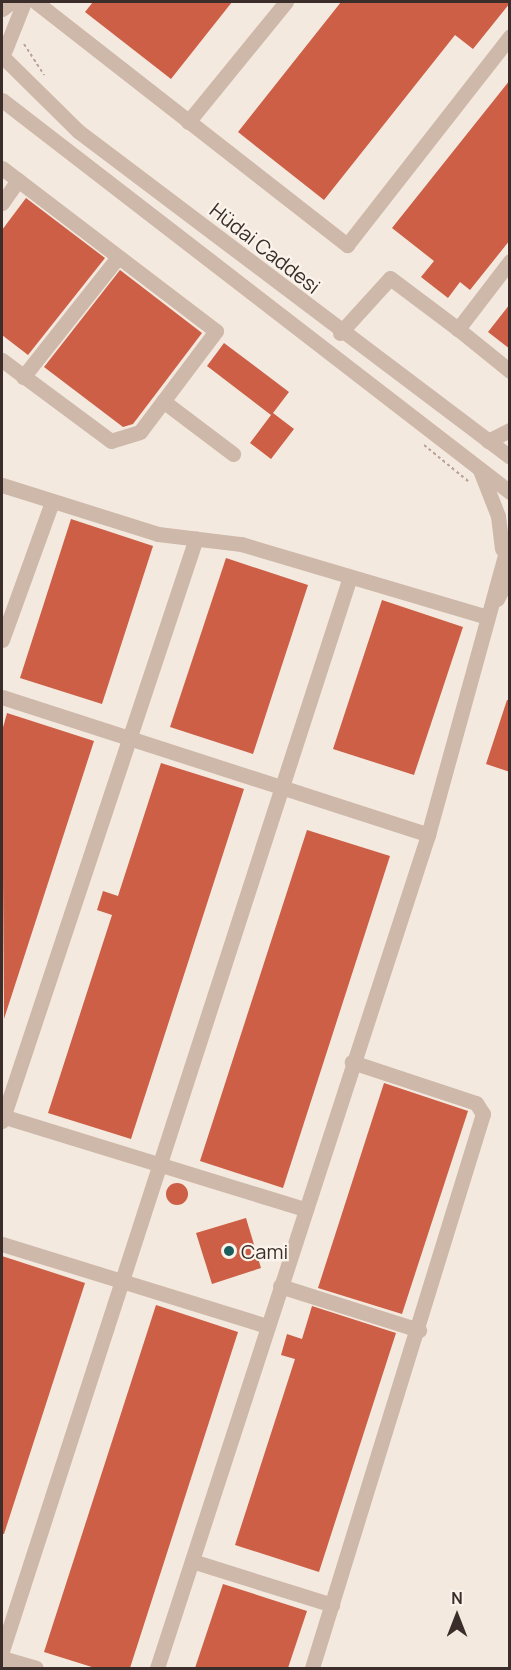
<!DOCTYPE html>
<html>
<head>
<meta charset="utf-8">
<style>
  body { margin:0 }
  #map { position:relative; width:511px; height:1670px; overflow:hidden; background:#f4e9df; font-family:Manrope,sans-serif }
  div>[style] { position:absolute }
  .building>* { inset:0; background:#cc5f46 }
  .round { border-radius:50% }
  .path>* { height:2px; margin-top:-1px; transform-origin:0; background:repeating-linear-gradient(90deg,#baa294 0 3px,transparent 0 6px) }
  .minor>* { height:15px; margin:-7.5px; padding:0 7.5px; transform-origin:7.5px; border-radius:7.5px; background:#ceb8aa }
  .dots>* { width:16px; height:16px; translate:-50% -50%; box-sizing:border-box; border:3px solid #fbf4ec; border-radius:50% }
  span { translate:-50% -50%; white-space:nowrap; text-align:center; line-height:1.15; -webkit-text-stroke:4.5px #fbf4ec; paint-order:stroke }
  .street-label { font-size:20px; color:#3b2e2a }
  .poi-label { font-size:20px; color:#3b2e2a }
  .left { translate:0 -50%; text-align:left }
  .frame { position:absolute; inset:0; border:3px solid #3b2e2a; pointer-events:none }
  .north { position:absolute; left:427px; top:1586px; width:60px; height:60px; -webkit-text-stroke:4px #fbf4ec; paint-order:stroke; rotate:0deg; font-size:16px; font-weight:700; line-height:24px; text-align:center; color:#3b2e2a }
  .north::after { content:''; display:block; margin:auto; width:21px; height:27px; background:#3b2e2a; clip-path:polygon(50% 0,100% 100%,50% 72%,0 100%) }
</style>
</head>
<body>
<div id="map">
  <div class="building">
    <i style="clip-path:polygon(93px 2px,232px 2px,171px 79px,85px 12px)"></i>
    <i style="clip-path:polygon(341px 2px,510px 3px,473px 49px,455px 35px,324px 200px,238px 132px)"></i>
    <i style="clip-path:polygon(510px 80px,510px 240px,470px 290px,460px 282px,448px 298px,421px 277px,434px 261px,392px 228px)"></i>
    <i style="clip-path:polygon(26px 198px,105px 258px,28px 355px,2px 335px,2px 230px)"></i>
    <i style="clip-path:polygon(120px 270px,202px 333px,133px 424px,123px 427px,44px 367px)"></i>
    <i style="clip-path:polygon(510px 304px,510px 349px,488px 332px)"></i>
    <i style="clip-path:polygon(224px 343px,289px 392px,273px 413px,294px 429px,271px 459px,250px 443px,271px 415px,207px 366px)"></i>
    <i style="clip-path:polygon(71px 519px,153px 546px,102px 704px,20px 678px)"></i>
    <i style="clip-path:polygon(226px 558px,308px 585px,253px 754px,170px 727px)"></i>
    <i style="clip-path:polygon(382px 600px,463px 627px,414px 775px,333px 749px)"></i>
    <i style="clip-path:polygon(507px 700px,510px 700px,510px 772px,486px 764px)"></i>
    <i style="clip-path:polygon(7px 713px,94px 741px,4px 1019px,2px 731px)"></i>
    <i style="clip-path:polygon(161px 763px,244px 789px,131px 1139px,48px 1113px,112px 915px,97px 910px,103px 891px,118px 896px)"></i>
    <i style="clip-path:polygon(307px 830px,390px 856px,283px 1188px,200px 1161px)"></i>
    <i style="clip-path:polygon(384px 1083px,468px 1111px,402px 1314px,318px 1288px)"></i>
    <i class="round" style="left:166px;top:1183px;width:22px;height:22px"></i>
    <i style="clip-path:polygon(246px 1218px,261px 1268px,212px 1284px,196px 1233px)"></i>
    <i style="clip-path:polygon(2px 1256px,85px 1283px,4px 1534px,2px 1534px)"></i>
    <i style="clip-path:polygon(156px 1305px,238px 1332px,130px 1668px,95px 1668px,44px 1652px)"></i>
    <i style="clip-path:polygon(312px 1306px,396px 1333px,319px 1572px,235px 1545px,295px 1359px,281px 1355px,287px 1334px,302px 1339px)"></i>
    <i style="clip-path:polygon(223px 1584px,307px 1611px,288px 1668px,195px 1668px)"></i>
  </div>
  <div class="path">
    <i style="left:24px;top:44px;width:37px;rotate:57deg"></i>
    <i style="left:424px;top:445px;width:57px;rotate:39.3deg"></i>
  </div>
  <div class="minor">
    <i style="left:36px;top:2px;width:395px;rotate:38deg"></i>
    <i style="left:347px;top:245px;width:265px;rotate:-52deg"></i>
    <i style="left:2px;top:9px;width:11px;rotate:-38deg"></i>
    <i style="left:5px;top:50px;width:52px;rotate:-68.4deg"></i>
    <i style="left:6px;top:60px;width:101px;rotate:44.6deg"></i>
    <i style="left:78px;top:131px;width:541px;rotate:37.04deg"></i>
    <i style="left:2px;top:100px;width:642px;rotate:37.66deg"></i>
    <i style="left:188px;top:122px;width:155px;rotate:-50.8deg"></i>
    <i style="left:2px;top:168px;width:269px;rotate:37.3deg"></i>
    <i style="left:216px;top:331px;width:126px;rotate:127deg"></i>
    <i style="left:140px;top:432px;width:30px;rotate:163deg"></i>
    <i style="left:111px;top:441px;width:136px;rotate:-143.4deg"></i>
    <i style="left:2px;top:203px;width:28px;rotate:-55deg"></i>
    <i style="left:510px;top:261px;width:86px;rotate:127.4deg"></i>
    <i style="left:458px;top:329px;width:67px;rotate:38.9deg"></i>
    <i style="left:340px;top:333px;width:74px;rotate:-47.7deg"></i>
    <i style="left:390px;top:278px;width:85px;rotate:36.9deg"></i>
    <i style="left:23px;top:377px;width:153px;rotate:-51.6deg"></i>
    <i style="left:163px;top:401px;width:88px;rotate:37.1deg"></i>
    <i style="left:488px;top:441px;width:25px;rotate:-27deg"></i>
    <i style="left:480px;top:470px;width:49px;rotate:68.6deg"></i>
    <i style="left:498px;top:516px;width:33px;rotate:83deg"></i>
    <i style="left:2px;top:485px;width:164px;rotate:17.4deg"></i>
    <i style="left:158px;top:534px;width:84px;rotate:6.9deg"></i>
    <i style="left:241px;top:544px;width:257px;rotate:16.5deg"></i>
    <i style="left:497px;top:599px;width:28px;rotate:-63deg"></i>
    <i style="left:2px;top:640px;width:147px;rotate:-70.1deg"></i>
    <i style="left:2px;top:697px;width:448px;rotate:17.9deg"></i>
    <i style="left:2px;top:1116px;width:316px;rotate:17.1deg"></i>
    <i style="left:2px;top:1121px;width:614px;rotate:-71.59deg"></i>
    <i style="left:2px;top:1244px;width:277px;rotate:17.2deg"></i>
    <i style="left:280px;top:1286px;width:146px;rotate:17.6deg"></i>
    <i style="left:192px;top:1561px;width:147px;rotate:17.4deg"></i>
    <i style="left:2px;top:1651px;width:1129px;rotate:-72.05deg"></i>
    <i style="left:2px;top:1658px;width:35px;rotate:16deg"></i>
    <i style="left:157px;top:1668px;width:876px;rotate:-71.98deg"></i>
    <i style="left:428px;top:835px;width:309px;rotate:-74.6deg"></i>
    <i style="left:312px;top:1668px;width:580px;rotate:-72.85deg"></i>
    <i style="left:483px;top:1114px;width:13px;rotate:-122deg"></i>
    <i style="left:476px;top:1103px;width:131px;rotate:-161.7deg"></i>
  </div>
  <div class="dots">
    <i style="left:229px;top:1251px;background:#1d5e5f"></i>
  </div>
  <div class="street-label">
    <span style="left:265px;top:248px;rotate:38deg">Hüdai Caddesi</span>
  </div>
  <div class="poi-label">
    <span class="left" style="left:241px;top:1251px">Cami</span>
  </div>
  <div class="frame"></div>
  <div class="north">N</div>
</div>
</body>
</html>
